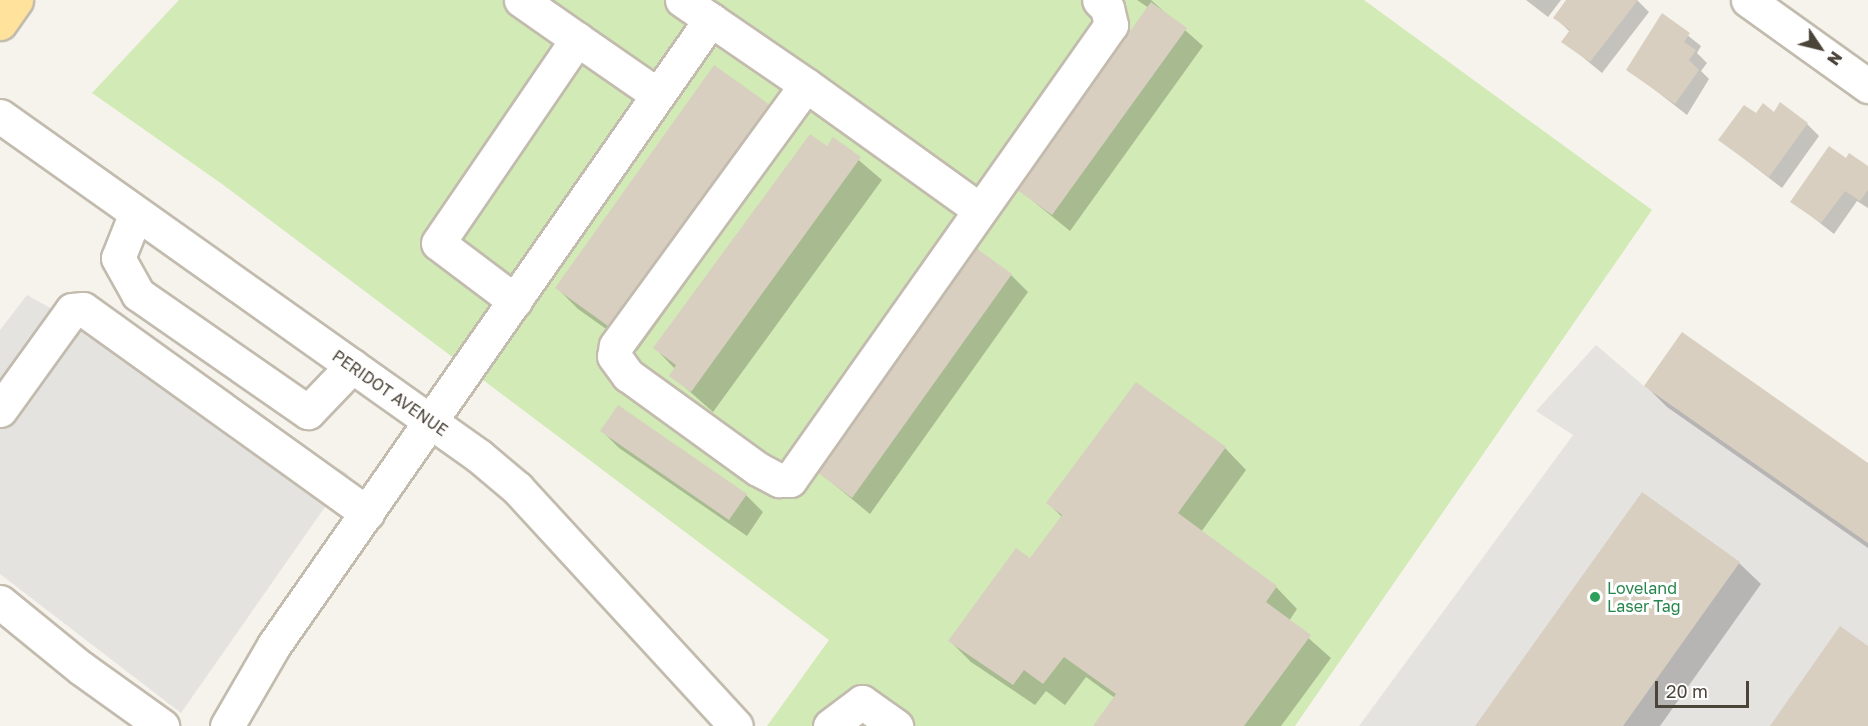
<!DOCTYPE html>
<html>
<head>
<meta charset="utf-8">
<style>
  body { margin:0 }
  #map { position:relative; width:1868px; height:726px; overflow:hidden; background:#f6f3ec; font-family:"Golos Text",sans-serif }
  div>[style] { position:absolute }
  .green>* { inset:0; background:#d2eab5 }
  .parking>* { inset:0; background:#e5e3e0 }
  .shadow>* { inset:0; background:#0003 }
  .building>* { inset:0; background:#d8cfc1 }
  .roads { filter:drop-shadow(2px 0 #c2bbae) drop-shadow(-2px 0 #c2bbae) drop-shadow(0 2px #c2bbae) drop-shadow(0 -2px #c2bbae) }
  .minor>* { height:33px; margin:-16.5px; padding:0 16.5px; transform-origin:16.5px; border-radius:16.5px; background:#fff }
  .major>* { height:33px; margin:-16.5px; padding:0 16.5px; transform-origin:16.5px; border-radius:16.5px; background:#ffe39c }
  .dots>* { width:16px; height:16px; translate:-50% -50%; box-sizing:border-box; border:3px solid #fff; border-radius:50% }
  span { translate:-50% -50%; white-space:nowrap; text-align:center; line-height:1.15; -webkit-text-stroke:6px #fff; paint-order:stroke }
  .street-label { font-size:16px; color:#4b4439 }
  .leisure-label { font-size:16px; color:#27864d }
  .left { translate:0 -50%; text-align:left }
  .north { position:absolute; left:1790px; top:18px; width:60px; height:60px; -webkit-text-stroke:4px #fff; paint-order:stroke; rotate:125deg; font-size:16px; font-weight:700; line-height:24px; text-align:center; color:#4b4439 }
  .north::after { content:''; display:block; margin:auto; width:21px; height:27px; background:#4b4439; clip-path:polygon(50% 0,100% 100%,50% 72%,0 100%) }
  .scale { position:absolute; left:1655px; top:681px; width:94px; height:27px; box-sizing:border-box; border:3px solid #4b4439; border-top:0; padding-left:8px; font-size:18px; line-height:21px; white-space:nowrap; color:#4b4439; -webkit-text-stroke:4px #fff; paint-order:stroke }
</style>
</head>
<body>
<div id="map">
  <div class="green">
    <i style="clip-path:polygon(179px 0,1364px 0,1652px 210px,1295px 726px,767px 726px,829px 640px,222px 184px,92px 93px)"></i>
  </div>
  <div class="parking">
    <i style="clip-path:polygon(27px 295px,348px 474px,181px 713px,0 574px,0 330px)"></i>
    <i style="clip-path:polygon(1596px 345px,1644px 386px,1868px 543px,1868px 726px,1359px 726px,1573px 435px,1536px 411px)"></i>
  </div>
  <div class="shadow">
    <i style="clip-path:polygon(1137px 0,1151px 0,1203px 46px,1070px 231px,1018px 189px,1149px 8px)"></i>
    <i style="clip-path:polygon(1526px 0,1561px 0,1548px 17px)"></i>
    <i style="clip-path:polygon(1567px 0,1637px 0,1649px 12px,1602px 73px,1563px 41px,1570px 32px,1555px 17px)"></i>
    <i style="clip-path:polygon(1662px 15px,1701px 46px,1697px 53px,1707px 63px,1701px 71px,1709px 79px,1687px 115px,1628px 69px)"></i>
    <i style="clip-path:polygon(773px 109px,795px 131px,637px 351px,578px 309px,557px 288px)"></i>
    <i style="clip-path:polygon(1775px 114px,1807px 124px,1819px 136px,1782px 188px,1720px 140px,1756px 115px)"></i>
    <i style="clip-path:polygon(834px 139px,882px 180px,713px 412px,671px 375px,675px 369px,655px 348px)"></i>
    <i style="clip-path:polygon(1846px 160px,1868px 168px,1868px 208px,1857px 201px,1834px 234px,1792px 201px)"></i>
    <i style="clip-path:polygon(1011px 275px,1028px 292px,870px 514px,819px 472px)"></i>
    <i style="clip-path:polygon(1646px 386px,1868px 465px,1868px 548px,1667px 407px)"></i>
    <i style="clip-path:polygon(602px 431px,746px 495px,763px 512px,747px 536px,619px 448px)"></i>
    <i style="clip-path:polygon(1225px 448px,1246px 470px,1201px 532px,1276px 587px,1297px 609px,1289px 621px,1331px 658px,1281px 726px,1094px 726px,1115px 698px,1086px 677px,1065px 705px,1046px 691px,1035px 705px,971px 662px,950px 641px,1031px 561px,1062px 517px,1048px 503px)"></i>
    <i style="clip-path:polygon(1642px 494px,1739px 563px,1761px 584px,1660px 726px,1477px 726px)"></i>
  </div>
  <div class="building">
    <i style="clip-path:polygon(1566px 0,1638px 0,1590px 62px,1561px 42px,1570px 30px,1553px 18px)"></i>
    <i style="clip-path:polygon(1151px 2px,1187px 28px,1052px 215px,1016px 189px)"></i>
    <i style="clip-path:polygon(1662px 13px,1690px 33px,1684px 42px,1696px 50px,1689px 60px,1699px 70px,1675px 104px,1626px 70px)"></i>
    <i style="clip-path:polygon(714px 65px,774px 108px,615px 331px,555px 288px)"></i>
    <i style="clip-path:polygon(1780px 102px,1808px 123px,1769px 177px,1718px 140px,1744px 105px,1756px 113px,1763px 103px,1774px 112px)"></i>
    <i style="clip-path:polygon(810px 134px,827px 146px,833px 137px,861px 157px,691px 392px,669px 376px,676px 365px,653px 348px)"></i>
    <i style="clip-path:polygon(1829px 146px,1846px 158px,1849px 153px,1868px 166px,1868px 190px,1860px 201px,1845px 191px,1821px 223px,1790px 202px)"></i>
    <i style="clip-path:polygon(976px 248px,1012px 274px,852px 498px,817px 472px)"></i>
    <i style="clip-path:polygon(1682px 332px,1868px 463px,1868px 543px,1644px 386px)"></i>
    <i style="clip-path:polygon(1136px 382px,1226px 447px,1178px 513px,1277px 586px,1266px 602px,1311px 635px,1244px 726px,1093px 726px,1116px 694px,1064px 657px,1043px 684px,1024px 670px,1013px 685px,948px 641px,1016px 548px,1030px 558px,1062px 515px,1046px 503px)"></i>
    <i style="clip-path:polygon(618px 405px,747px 494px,729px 520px,600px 431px)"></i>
    <i style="clip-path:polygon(1642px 492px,1740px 562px,1623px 726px,1475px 726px)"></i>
    <i style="clip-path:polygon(1840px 626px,1868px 646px,1868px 726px,1770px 726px)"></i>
  </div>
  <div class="roads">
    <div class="minor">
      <i style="left:521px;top:0;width:68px;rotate:34.9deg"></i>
      <i style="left:682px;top:0;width:150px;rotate:34.4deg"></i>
      <i style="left:806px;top:85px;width:323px;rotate:126.1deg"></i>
      <i style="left:616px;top:346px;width:10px;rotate:101deg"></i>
      <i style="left:614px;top:356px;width:24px;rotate:54deg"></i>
      <i style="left:628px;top:375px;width:160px;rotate:35.9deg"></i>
      <i style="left:758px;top:469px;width:24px;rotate:28deg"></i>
      <i style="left:779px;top:480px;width:11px"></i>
      <i style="left:790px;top:480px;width:557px;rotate:-54.8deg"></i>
      <i style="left:1111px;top:25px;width:17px;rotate:-103deg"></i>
      <i style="left:1107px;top:8px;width:11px;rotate:-135deg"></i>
      <i style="left:1748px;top:0;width:148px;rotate:35.6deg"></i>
      <i style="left:806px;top:85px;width:214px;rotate:35.7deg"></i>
      <i style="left:0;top:116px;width:587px;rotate:35.37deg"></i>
      <i style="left:479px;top:456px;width:50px;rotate:40.1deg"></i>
      <i style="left:517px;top:488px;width:323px;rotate:47.4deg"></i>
      <i style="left:136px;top:213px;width:48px;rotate:111.8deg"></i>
      <i style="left:118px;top:258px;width:41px;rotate:60.9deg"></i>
      <i style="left:138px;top:294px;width:207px;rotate:34.8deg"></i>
      <i style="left:308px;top:412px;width:64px;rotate:-46.3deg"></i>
      <i style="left:515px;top:301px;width:96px;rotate:-143deg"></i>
      <i style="left:438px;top:243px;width:247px;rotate:-55.7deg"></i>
      <i style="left:577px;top:39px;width:98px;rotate:34.7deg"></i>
      <i style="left:0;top:410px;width:123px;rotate:-54.2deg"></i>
      <i style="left:72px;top:310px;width:11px;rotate:-5deg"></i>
      <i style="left:83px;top:309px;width:350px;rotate:35.7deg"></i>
      <i style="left:0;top:602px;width:104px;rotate:39.2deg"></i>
      <i style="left:81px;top:668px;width:100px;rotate:35.6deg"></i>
      <i style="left:227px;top:726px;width:94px;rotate:-59.9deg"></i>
      <i style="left:274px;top:645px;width:763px;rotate:-55.08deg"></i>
      <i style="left:830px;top:726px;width:40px;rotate:-37deg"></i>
      <i style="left:862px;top:702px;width:42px;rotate:35.2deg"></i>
    </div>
    <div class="major">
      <i style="left:0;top:23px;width:28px;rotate:-55deg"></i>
    </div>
  </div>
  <div class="dots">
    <i style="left:1595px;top:597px;background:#2e9e5b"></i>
  </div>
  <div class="street-label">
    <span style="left:390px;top:393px;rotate:35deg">PERIDOT AVENUE</span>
  </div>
  <div class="leisure-label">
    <span class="left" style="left:1607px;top:597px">Loveland<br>Laser Tag</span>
  </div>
  <div class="north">N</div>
  <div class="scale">20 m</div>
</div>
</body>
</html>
